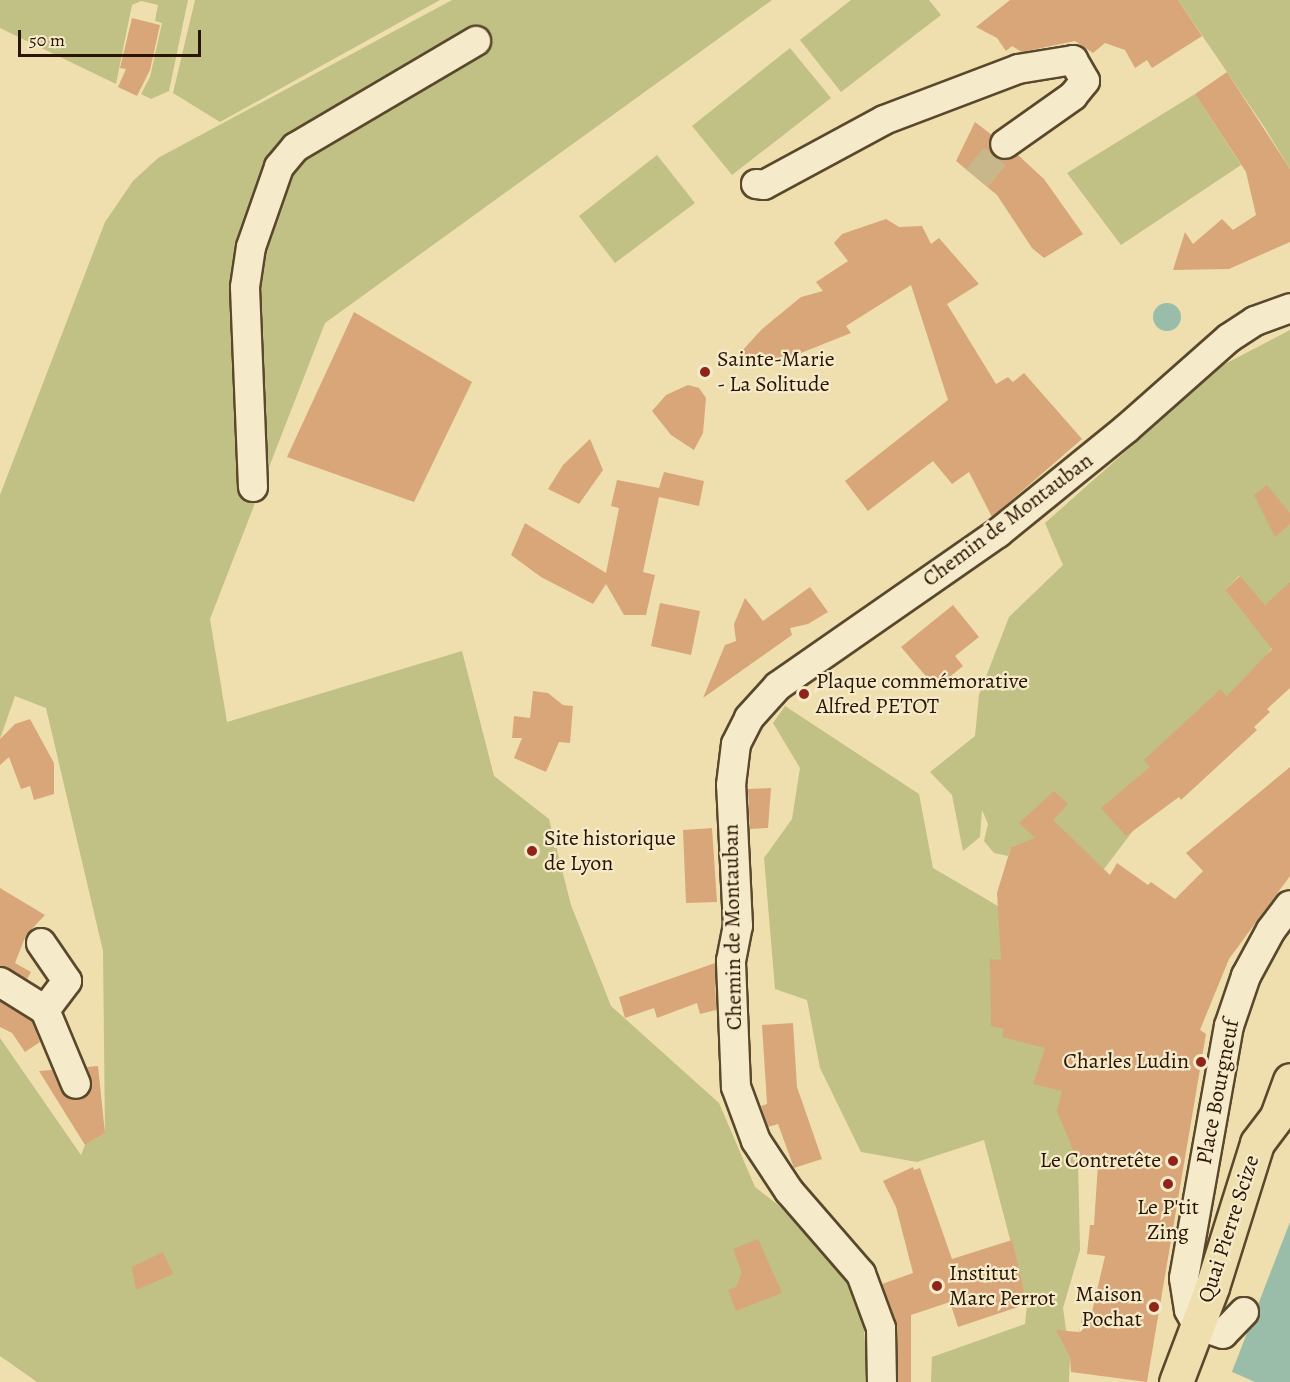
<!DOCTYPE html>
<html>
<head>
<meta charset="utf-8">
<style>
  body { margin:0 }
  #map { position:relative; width:1290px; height:1382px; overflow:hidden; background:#efdfae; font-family:Alegreya,serif }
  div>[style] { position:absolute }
  .green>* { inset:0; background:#c1c085 }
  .water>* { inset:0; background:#9abdaa }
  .round { border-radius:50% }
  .pier>* { inset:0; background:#efdfae }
  .building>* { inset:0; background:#d8a679 }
  .minor-tunnel>* { height:28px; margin-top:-14px; transform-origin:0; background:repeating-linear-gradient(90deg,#c7b78b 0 28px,transparent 0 42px) }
  .roads { filter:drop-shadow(2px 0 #5a482c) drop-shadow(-2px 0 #5a482c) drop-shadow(0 2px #5a482c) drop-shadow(0 -2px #5a482c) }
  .minor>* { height:28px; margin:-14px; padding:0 14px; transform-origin:14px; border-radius:14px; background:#f5eaca }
  .major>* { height:33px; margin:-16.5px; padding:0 16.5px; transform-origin:16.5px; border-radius:16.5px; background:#efdfae }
  .dots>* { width:16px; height:16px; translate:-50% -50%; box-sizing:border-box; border:3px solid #f5eaca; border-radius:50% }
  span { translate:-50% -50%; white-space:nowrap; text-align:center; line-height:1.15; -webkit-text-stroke:4.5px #f5eaca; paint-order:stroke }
  .poi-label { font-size:22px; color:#291501 }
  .left { translate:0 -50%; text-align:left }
  .right { translate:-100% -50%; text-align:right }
  .street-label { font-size:22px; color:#291501 }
  .scale { position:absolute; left:18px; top:30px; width:183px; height:27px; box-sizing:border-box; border:3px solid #291501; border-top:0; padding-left:8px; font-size:18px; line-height:21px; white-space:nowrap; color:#291501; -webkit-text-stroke:4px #f5eaca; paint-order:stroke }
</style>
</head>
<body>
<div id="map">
  <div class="green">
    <i style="clip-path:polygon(0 0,188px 0,169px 91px,151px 99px,141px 94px,150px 77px,162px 23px,155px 21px,158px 5px,141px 1px,132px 5px,116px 84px,0 28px)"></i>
    <i style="clip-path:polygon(195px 0,440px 0,220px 122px,173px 93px)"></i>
    <i style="clip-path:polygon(452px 0,772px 0,325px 323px,210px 619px,227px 722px,462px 651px,494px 776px,549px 819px,571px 905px,611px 1006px,719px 1103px,755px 1187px,803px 1224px,861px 1300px,869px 1382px,37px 1382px,0 1356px,0 1038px,81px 1155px,85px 1145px,105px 1133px,103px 951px,46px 708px,15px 696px,0 739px,0 495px,105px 222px,133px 181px,158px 158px)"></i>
    <i style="clip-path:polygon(851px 0,929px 0,941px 15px,841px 92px,800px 40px)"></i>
    <i style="clip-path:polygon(1178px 0,1290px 0,1290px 169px,1265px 128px)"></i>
    <i style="clip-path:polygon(790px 48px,831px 98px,732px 175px,692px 126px)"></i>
    <i style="clip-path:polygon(1195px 94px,1241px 165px,1121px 245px,1067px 173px)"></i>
    <i style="clip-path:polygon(657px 155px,695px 203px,615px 263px,579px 216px)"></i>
    <i style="clip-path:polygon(evenodd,1290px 330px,1290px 624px,1104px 869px,1019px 844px,1011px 847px,1008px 856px,994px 853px,984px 841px,988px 824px,982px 810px,980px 837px,963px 851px,952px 795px,930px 772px,975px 736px,979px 695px,1009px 617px,1063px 565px,1045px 523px,1223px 365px,1290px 330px,1239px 576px,1265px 605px,1249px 620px,1225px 590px,1239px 576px)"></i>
    <i style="clip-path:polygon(785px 706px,919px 794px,933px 868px,998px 906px,1062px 1091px,1078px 1160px,1080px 1250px,1063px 1308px,1070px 1357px,1069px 1382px,931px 1382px,932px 1357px,1025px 1324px,1027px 1304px,984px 1140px,917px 1162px,861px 1152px,820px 1068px,807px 1000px,775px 989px,764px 858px,792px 819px,800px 768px,773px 723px)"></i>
  </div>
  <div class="water">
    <i class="round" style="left:1153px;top:303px;width:28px;height:28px"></i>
    <i style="clip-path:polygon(1290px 1222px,1290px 1382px,1228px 1382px)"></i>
  </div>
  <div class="pier">
    <i style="clip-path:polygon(1230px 1371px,1255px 1382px,1227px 1382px)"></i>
  </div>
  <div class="building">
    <i style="clip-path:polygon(1010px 0,1178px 0,1202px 36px,1152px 68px,1147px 60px,1135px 68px,1125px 50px,1105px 43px,1093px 53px,1075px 41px,1022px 52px,1012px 46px,1006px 51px,997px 38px,976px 27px)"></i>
    <i style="clip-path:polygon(132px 18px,160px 25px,150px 70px,137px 96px,118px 87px,126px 69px,120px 68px)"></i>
    <i style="clip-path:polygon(1227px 72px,1290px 169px,1290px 242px,1229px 269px,1173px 270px,1185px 232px,1193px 244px,1222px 219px,1233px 230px,1256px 215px,1246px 172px,1195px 94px)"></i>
    <i style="clip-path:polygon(975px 122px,992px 135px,989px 146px,998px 159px,1007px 160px,1018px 155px,1044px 179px,1083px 234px,1044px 258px,1032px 248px,997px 195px,956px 161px)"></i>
    <i style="clip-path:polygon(886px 219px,899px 227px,922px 226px,931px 244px,939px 238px,979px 284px,947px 304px,996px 384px,1008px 377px,1013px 382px,1024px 373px,1082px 439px,992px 517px,969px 472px,952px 484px,933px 461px,868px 511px,845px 481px,948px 400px,911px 285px,846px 326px,851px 333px,791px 357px,788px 353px,766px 366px,740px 367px,741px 352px,762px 329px,801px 297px,823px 291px,816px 282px,848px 261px,834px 243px,842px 234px)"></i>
    <i style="clip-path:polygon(354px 312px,472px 382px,414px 502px,287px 457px)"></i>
    <i style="clip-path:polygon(688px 385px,699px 388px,706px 398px,703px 433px,694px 450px,671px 435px,652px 411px,666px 395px)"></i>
    <i style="clip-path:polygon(590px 439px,603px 470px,579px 504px,548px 489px,563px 465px)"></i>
    <i style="clip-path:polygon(664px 472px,704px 481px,699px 506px,659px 497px,643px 572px,655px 575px,646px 615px,624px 615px,606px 584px,593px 604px,541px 577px,511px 555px,525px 523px,606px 573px,619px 508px,611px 506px,617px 480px,659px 488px)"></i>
    <i style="clip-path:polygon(1267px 485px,1290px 513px,1290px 524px,1275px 537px,1254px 495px)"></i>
    <i style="clip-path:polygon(1240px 576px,1265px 605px,1290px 582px,1290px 688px,1267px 709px,1270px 712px,1254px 727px,1257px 730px,1181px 800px,1179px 797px,1126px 836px,1101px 808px,1150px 767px,1144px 760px,1212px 697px,1220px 689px,1227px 696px,1272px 649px,1225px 590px)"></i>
    <i style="clip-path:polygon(810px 587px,828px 612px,808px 624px,790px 628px,792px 635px,703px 698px,725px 645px,736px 641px,734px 624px,745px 598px,763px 621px)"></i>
    <i style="clip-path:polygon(660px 603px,700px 611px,691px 655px,651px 646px)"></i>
    <i style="clip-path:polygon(953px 605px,979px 637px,955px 656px,963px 666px,936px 688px,901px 647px)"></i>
    <i style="clip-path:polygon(533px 691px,548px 693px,563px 705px,573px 706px,570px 743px,559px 742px,546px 772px,514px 758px,522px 738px,512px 738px,514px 716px,530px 718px)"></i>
    <i style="clip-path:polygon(30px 719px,54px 763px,54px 794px,34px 800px,30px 786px,21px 789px,9px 757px,0 765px,0 739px,15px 724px)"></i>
    <i style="clip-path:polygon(1290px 767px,1290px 876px,1229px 959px,1200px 1030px,1206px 1034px,1147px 1382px,1071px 1372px,1070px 1357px,1056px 1330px,1079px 1332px,1083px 1315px,1091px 1316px,1105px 1256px,1087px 1254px,1090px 1225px,1094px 1225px,1098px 1164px,1078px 1162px,1057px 1111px,1062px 1091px,1033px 1084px,1045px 1048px,1002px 1037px,1004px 1029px,991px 1026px,990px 959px,1001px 960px,997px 893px,1011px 847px,1035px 838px,1019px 823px,1054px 791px,1068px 804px,1053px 820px,1110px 875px,1117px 863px,1148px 885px,1151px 882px,1175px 899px,1203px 871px,1186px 853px)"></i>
    <i style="clip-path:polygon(771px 788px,768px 828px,750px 829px,748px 789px)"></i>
    <i style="clip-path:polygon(712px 828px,717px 902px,686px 903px,683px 830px)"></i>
    <i style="clip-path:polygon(0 888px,45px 915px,26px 935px,15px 963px,31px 972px,27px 979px,0 966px)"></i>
    <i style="clip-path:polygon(715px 963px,716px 1010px,700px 1014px,697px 1003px,657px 1018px,654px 1008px,625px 1018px,619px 997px)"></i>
    <i style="clip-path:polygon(0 1001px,32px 1021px,40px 1042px,25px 1052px,12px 1033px,0 1027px)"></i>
    <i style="clip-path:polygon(793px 1023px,797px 1087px,822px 1159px,794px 1168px,778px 1124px,768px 1127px,761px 1106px,767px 1104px,762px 1025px)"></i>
    <i style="clip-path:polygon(98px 1066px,105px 1133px,85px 1145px,39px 1071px,52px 1070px,61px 1091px,75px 1100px,83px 1099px,92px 1087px,87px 1067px)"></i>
    <i style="clip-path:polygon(913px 1167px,914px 1170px,920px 1168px,952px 1259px,1012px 1240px,1027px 1304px,958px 1327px,950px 1302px,911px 1315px,911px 1382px,898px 1382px,897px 1327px,882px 1284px,913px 1273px,896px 1207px,883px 1181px)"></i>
    <i style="clip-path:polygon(758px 1239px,782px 1293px,736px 1311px,728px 1290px,736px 1287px,742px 1273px,733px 1249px)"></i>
    <i style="clip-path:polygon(163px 1252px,173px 1274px,136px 1290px,132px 1267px)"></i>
  </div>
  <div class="minor-tunnel">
    <i style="left:977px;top:178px;width:44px;rotate:-50.5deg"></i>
  </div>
  <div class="roads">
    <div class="minor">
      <i style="left:756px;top:184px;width:8px;rotate:7deg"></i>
      <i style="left:764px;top:185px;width:136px;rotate:-28.4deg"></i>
      <i style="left:884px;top:120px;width:143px;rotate:-20.8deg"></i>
      <i style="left:1018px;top:69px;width:56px;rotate:-9.3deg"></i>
      <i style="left:1073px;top:60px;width:24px;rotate:60deg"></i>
      <i style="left:1085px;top:81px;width:19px;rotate:129deg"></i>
      <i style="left:1073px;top:96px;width:83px;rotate:144.8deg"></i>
      <i style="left:253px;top:487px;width:200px;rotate:-92.3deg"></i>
      <i style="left:245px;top:287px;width:40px;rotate:-81.5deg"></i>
      <i style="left:251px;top:247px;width:85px;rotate:-70.7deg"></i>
      <i style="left:279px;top:167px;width:26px;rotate:-50deg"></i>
      <i style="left:296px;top:147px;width:209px;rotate:-30.5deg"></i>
      <i style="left:41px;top:943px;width:46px;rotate:55.6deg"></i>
      <i style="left:67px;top:981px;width:36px;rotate:127deg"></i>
      <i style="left:0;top:982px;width:53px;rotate:31.9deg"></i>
      <i style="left:45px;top:1010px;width:80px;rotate:67.3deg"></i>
      <i style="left:1244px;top:1312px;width:30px;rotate:134deg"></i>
      <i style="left:1223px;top:1334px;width:28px;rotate:-161deg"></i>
      <i style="left:1197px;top:1325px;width:17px;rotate:-118deg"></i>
      <i style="left:1189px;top:1310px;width:32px;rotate:-99deg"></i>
      <i style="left:1184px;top:1278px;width:256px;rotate:-79.9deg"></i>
      <i style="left:1229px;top:1026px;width:53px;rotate:-71.2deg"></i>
      <i style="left:1246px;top:976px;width:52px;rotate:-61.5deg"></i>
      <i style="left:1271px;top:930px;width:31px;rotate:-53deg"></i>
      <i style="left:882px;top:1382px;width:54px;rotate:-91.1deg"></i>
      <i style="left:881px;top:1328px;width:58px;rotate:-110.3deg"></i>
      <i style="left:861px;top:1274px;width:110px;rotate:-130.9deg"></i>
      <i style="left:789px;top:1191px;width:60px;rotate:-123.4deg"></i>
      <i style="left:756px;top:1141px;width:58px;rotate:-110.3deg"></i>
      <i style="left:736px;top:1087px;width:126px;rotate:-92.3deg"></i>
      <i style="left:731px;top:961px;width:36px;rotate:-79deg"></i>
      <i style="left:738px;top:926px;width:141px;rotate:-92.8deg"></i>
      <i style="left:731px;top:785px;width:41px;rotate:-83deg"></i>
      <i style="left:736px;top:744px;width:29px;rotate:-63deg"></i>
      <i style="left:749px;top:718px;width:43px;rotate:-47.8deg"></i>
      <i style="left:778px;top:686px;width:268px;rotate:-34.8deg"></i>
      <i style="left:998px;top:533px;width:165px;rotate:-39.1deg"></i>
      <i style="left:1126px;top:429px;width:137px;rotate:-41.5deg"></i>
      <i style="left:1229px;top:338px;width:31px;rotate:-33deg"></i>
      <i style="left:1255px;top:321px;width:37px;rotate:-20deg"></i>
    </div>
    <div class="major">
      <i style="left:1176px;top:1382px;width:102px;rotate:-69.2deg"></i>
      <i style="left:1212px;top:1287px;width:151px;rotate:-72.6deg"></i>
      <i style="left:1257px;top:1143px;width:34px;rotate:-53deg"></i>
      <i style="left:1277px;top:1116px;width:38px;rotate:-70deg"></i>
    </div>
  </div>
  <div class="dots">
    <i style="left:705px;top:372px;background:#8f2418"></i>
    <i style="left:804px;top:694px;background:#8f2418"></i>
    <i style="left:532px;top:851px;background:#8f2418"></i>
    <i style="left:1201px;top:1062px;background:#8f2418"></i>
    <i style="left:1173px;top:1161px;background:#8f2418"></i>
    <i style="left:1168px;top:1184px;background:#8f2418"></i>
    <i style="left:937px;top:1286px;background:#8f2418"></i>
    <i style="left:1154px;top:1307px;background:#8f2418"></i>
  </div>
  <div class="poi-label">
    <span class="left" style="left:717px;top:372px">Sainte-Marie<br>- La Solitude</span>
    <span class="left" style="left:816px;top:694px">Plaque commémorative<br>Alfred PETOT</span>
    <span class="left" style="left:544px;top:851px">Site historique<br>de Lyon</span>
    <span class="right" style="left:1189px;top:1062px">Charles Ludin</span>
    <span class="right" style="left:1161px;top:1161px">Le Contretête</span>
    <span style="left:1168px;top:1220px">Le P'tit<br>Zing</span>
    <span class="left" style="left:949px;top:1286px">Institut<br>Marc Perrot</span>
    <span class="right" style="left:1142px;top:1307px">Maison<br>Pochat</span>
  </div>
  <div class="street-label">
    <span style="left:1008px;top:520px;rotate:-37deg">Chemin de Montauban</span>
    <span style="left:733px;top:927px;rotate:-91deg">Chemin de Montauban</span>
    <span style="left:1218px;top:1092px;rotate:-79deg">Place Bourgneuf</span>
    <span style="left:1229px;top:1229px;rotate:-72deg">Quai Pierre Scize</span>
  </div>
  <div class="scale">50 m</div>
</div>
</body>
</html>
